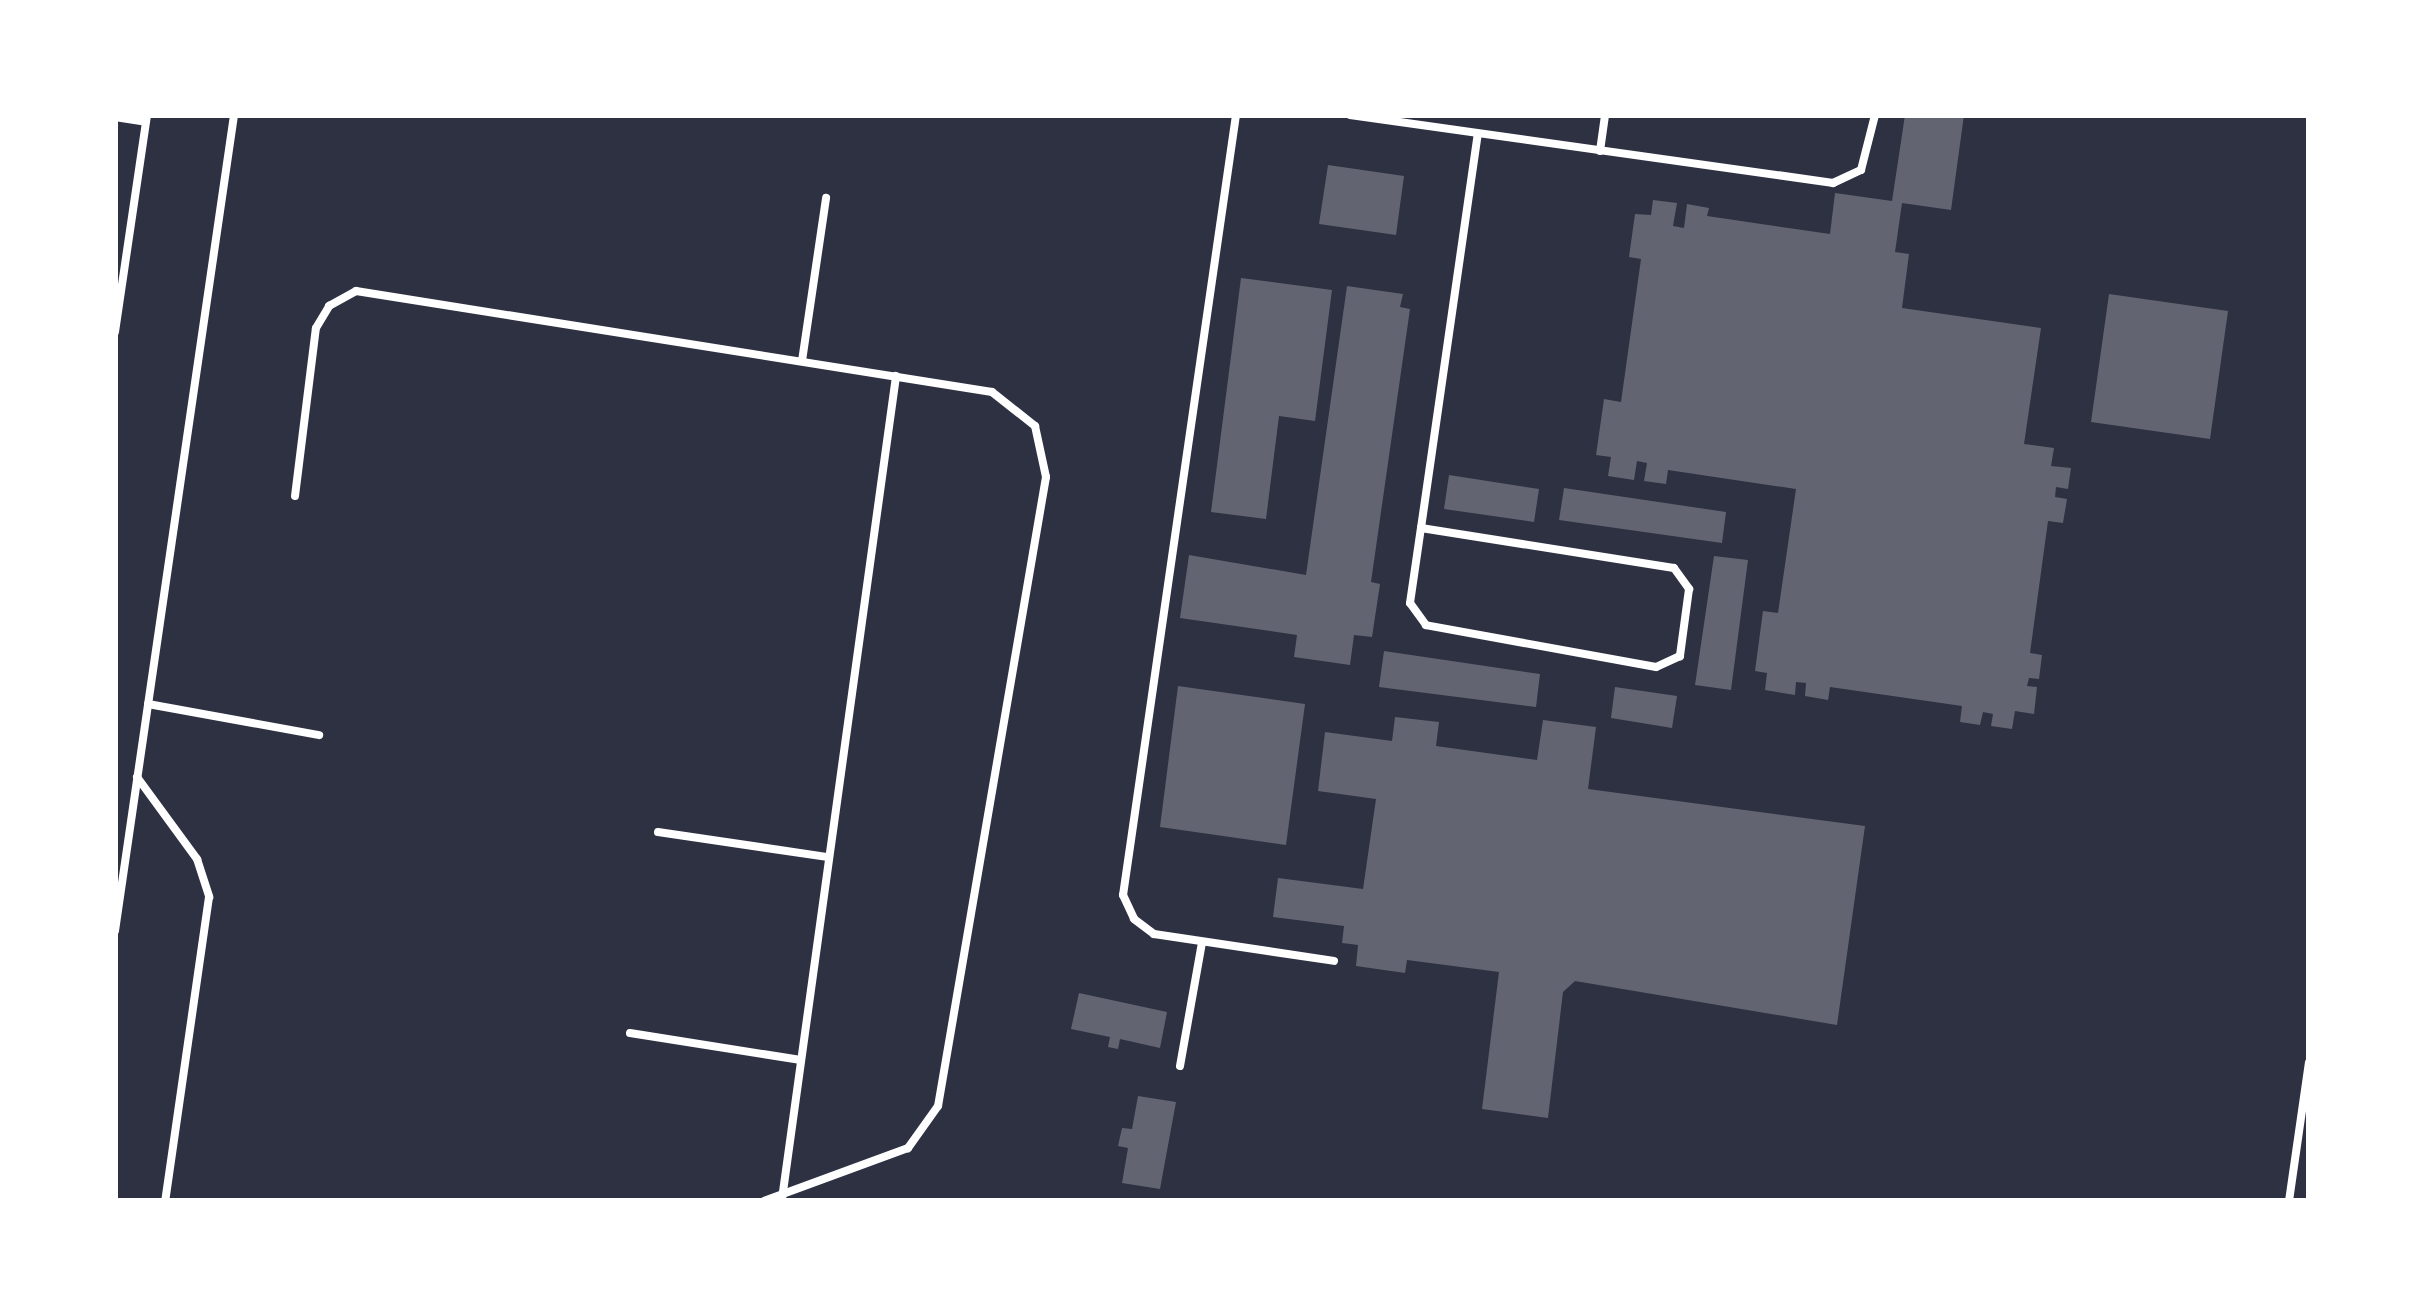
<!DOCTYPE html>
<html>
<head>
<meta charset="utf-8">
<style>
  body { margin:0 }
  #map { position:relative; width:2424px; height:1316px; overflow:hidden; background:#2d3142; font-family:Helvetica,sans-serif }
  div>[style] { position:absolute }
  .building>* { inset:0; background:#626471 }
  .service>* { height:8px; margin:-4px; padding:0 4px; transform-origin:4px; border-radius:4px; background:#fff }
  span { translate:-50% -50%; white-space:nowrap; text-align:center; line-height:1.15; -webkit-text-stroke:10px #fff; paint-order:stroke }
  .frame { position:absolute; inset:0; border:118px solid #fff; pointer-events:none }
</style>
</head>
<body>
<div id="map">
  <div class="building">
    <i style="clip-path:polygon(1905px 115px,1964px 115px,1951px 210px,1902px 203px,1895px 252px,1909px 254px,1902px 308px,2041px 328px,2024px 444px,2054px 448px,2051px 466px,2071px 468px,2068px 489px,2056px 487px,2055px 497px,2067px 499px,2063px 523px,2048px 521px,2030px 653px,2042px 655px,2039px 679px,2029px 678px,2027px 686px,2037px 687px,2034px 714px,2015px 711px,2012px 729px,1991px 726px,1993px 714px,1983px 712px,1980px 725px,1960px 722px,1962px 706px,1830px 687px,1828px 700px,1805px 696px,1806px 683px,1796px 682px,1795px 695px,1765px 690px,1767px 673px,1755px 671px,1763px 611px,1778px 613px,1796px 489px,1668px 470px,1666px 484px,1644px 481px,1647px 463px,1637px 461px,1634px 480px,1608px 476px,1611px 457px,1596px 455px,1604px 399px,1621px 402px,1641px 259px,1629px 257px,1635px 214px,1651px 215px,1653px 200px,1677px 203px,1673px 226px,1684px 228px,1687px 204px,1709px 208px,1707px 216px,1830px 234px,1835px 193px,1892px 201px)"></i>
    <i style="clip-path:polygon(1328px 165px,1404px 176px,1396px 235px,1319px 224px)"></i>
    <i style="clip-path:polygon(1241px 278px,1332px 290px,1315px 421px,1279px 416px,1266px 519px,1211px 512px)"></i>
    <i style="clip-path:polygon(1347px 286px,1403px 294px,1400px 307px,1410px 309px,1371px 582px,1380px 584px,1372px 637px,1354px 635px,1350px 665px,1294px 657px,1297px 635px,1180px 618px,1189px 555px,1306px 575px)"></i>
    <i style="clip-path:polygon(2109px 294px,2228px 311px,2210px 439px,2091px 422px)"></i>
    <i style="clip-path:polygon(1449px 475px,1539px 489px,1534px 522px,1444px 509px)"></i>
    <i style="clip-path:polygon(1564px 488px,1726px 512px,1722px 543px,1559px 520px)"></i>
    <i style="clip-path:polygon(1714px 556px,1748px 560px,1731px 690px,1695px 685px)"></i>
    <i style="clip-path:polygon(1384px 651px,1540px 674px,1536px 707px,1379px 687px)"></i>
    <i style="clip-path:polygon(1178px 686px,1305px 704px,1286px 845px,1160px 827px)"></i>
    <i style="clip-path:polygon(1615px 687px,1677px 696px,1672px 728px,1611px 718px)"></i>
    <i style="clip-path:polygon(1395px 717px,1439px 722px,1436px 746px,1537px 760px,1543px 720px,1596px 727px,1588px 789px,1865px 826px,1837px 1025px,1575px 981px,1563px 992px,1548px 1118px,1482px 1109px,1499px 972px,1407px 960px,1405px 973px,1356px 966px,1358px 945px,1342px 943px,1344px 926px,1273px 917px,1278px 878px,1363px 889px,1376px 799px,1318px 791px,1325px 732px,1392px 741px)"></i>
    <i style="clip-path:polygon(1079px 993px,1167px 1012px,1160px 1048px,1120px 1039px,1118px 1049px,1108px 1047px,1110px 1037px,1071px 1029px)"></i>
    <i style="clip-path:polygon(1138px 1096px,1176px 1102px,1160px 1189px,1122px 1183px,1128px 1148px,1118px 1146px,1122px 1128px,1132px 1129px)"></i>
  </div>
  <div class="service">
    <i style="left:1236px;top:115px;width:788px;rotate:98.24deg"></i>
    <i style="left:1123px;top:895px;width:26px;rotate:65deg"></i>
    <i style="left:1134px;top:919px;width:25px;rotate:37deg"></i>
    <i style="left:1154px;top:934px;width:182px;rotate:8.5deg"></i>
    <i style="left:1350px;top:115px;width:488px;rotate:8deg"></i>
    <i style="left:1833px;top:183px;width:31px;rotate:-25deg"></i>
    <i style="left:1861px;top:170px;width:57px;rotate:-75.7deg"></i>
    <i style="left:115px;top:117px;width:31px;rotate:9deg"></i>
    <i style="left:1600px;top:151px;width:36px;rotate:-82deg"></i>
    <i style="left:115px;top:332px;width:219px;rotate:-81.6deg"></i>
    <i style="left:802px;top:361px;width:165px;rotate:-81.6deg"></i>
    <i style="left:295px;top:496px;width:169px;rotate:-82.9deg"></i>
    <i style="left:316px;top:328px;width:26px;rotate:-59deg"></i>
    <i style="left:329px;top:306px;width:31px;rotate:-29deg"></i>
    <i style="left:356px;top:291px;width:644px;rotate:9.02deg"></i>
    <i style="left:992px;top:392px;width:55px;rotate:38.3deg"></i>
    <i style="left:1035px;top:426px;width:52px;rotate:77.8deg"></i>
    <i style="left:1046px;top:477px;width:638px;rotate:99.74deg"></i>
    <i style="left:938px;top:1106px;width:52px;rotate:125.5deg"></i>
    <i style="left:908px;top:1148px;width:153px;rotate:159.8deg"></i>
    <i style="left:1421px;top:528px;width:256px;rotate:9deg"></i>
    <i style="left:1674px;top:568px;width:26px;rotate:54deg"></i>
    <i style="left:1689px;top:589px;width:68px;rotate:97.7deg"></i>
    <i style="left:1680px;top:656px;width:26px;rotate:155deg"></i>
    <i style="left:1656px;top:667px;width:234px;rotate:-169.7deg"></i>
    <i style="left:1426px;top:625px;width:27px;rotate:-126deg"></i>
    <i style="left:1410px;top:603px;width:76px;rotate:-81.7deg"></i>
    <i style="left:1421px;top:528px;width:398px;rotate:-81.8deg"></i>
    <i style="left:148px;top:704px;width:174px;rotate:10.3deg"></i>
    <i style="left:137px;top:777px;width:102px;rotate:53.8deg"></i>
    <i style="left:197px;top:859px;width:40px;rotate:72deg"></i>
    <i style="left:209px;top:897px;width:307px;rotate:98.2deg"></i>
    <i style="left:658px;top:832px;width:172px;rotate:8.4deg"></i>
    <i style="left:115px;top:931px;width:825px;rotate:-81.7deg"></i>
    <i style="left:630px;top:1033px;width:173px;rotate:9deg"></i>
    <i style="left:1180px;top:1066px;width:125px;rotate:-79.9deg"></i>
    <i style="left:782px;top:1199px;width:831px;rotate:-82.11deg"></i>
    <i style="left:2289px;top:1201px;width:140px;rotate:-81.8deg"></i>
  </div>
  <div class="frame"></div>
</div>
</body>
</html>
